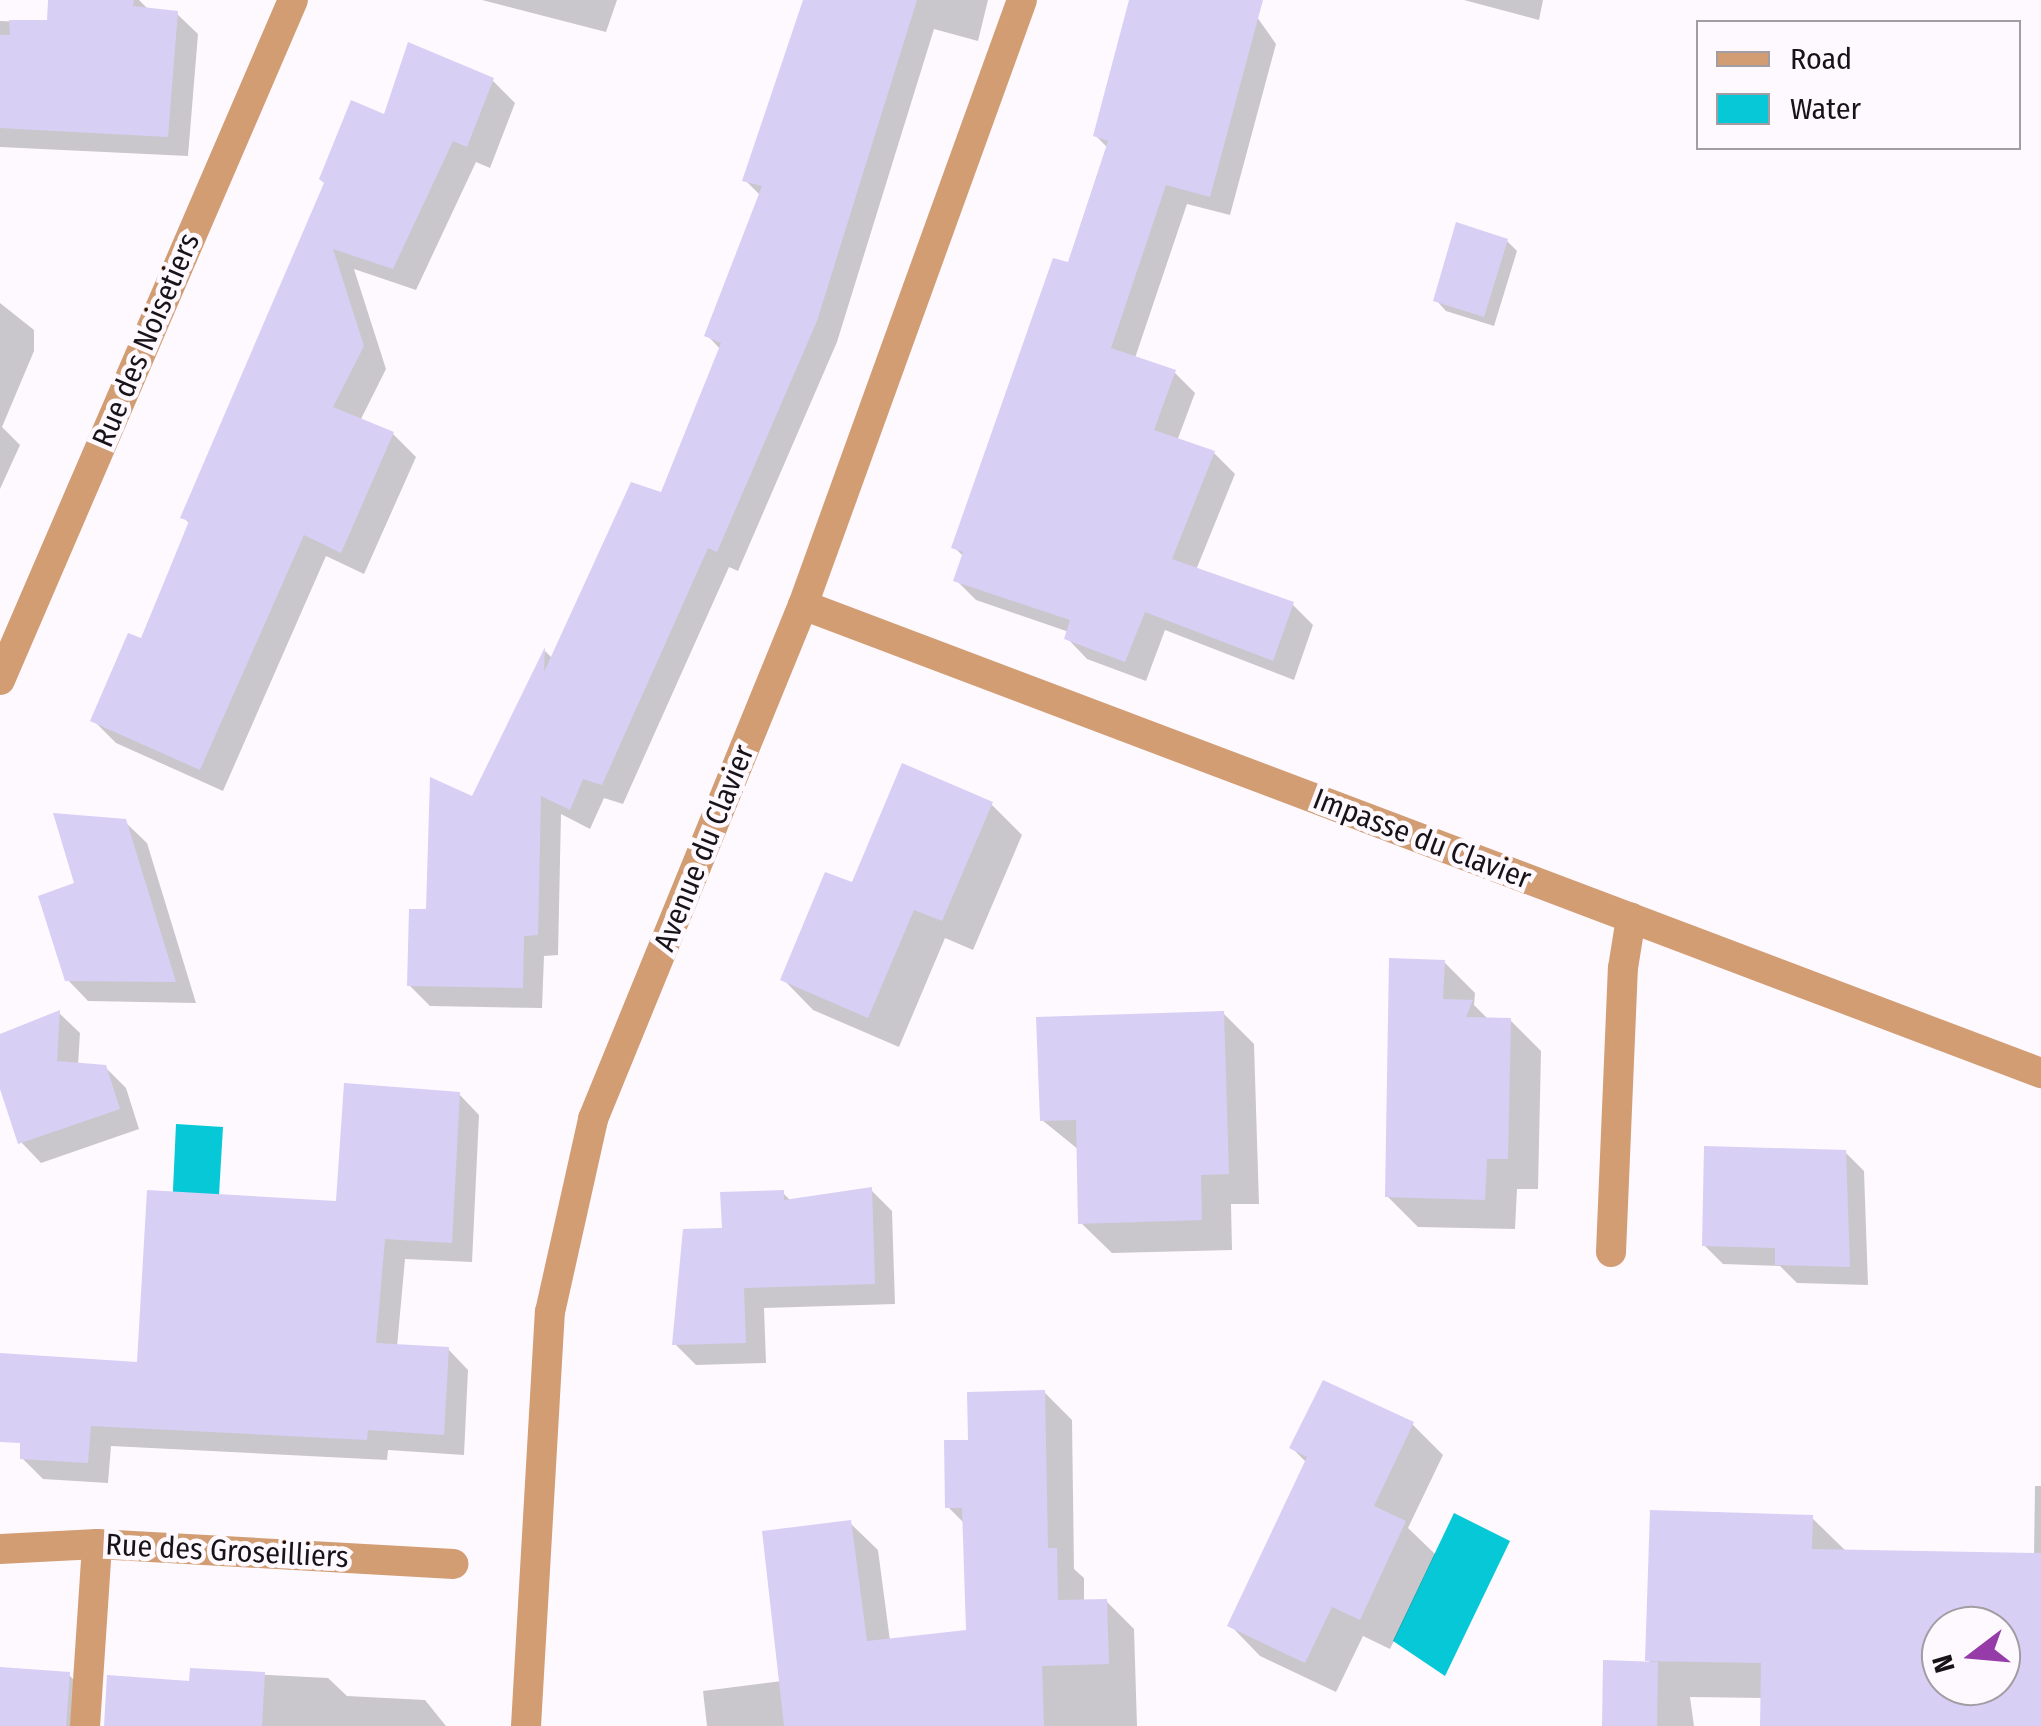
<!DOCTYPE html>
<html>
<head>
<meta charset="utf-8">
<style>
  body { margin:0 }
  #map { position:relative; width:2041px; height:1726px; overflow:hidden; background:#fdf9ff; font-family:"Fira Sans Condensed",sans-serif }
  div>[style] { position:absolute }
  .water>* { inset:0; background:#07c8d6 }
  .shadow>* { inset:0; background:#0003 }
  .building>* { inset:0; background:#d8cff5 }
  .service>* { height:30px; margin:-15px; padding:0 15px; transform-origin:15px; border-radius:15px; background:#d29d73 }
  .minor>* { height:30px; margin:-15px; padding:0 15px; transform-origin:15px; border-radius:15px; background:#d29d73 }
  .tertiary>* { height:30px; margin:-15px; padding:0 15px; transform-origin:15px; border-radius:15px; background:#d29d73 }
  span { translate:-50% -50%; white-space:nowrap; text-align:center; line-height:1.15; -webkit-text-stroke:9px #fdf9ff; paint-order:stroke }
  .street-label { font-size:30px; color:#171318 }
  .legend { position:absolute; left:1696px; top:20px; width:325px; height:130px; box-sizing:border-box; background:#fdf9ff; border:2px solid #a19da3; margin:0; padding:12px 18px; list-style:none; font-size:30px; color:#171318 }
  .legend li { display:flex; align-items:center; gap:20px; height:50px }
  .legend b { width:50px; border:2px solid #a19da3 }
  .north { position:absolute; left:1921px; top:1606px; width:100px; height:100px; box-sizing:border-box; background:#fdf9ff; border:2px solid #a19da3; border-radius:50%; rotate:254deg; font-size:28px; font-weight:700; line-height:40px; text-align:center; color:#171318 }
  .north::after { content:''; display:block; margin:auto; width:35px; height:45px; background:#953ca8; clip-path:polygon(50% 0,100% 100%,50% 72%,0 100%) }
</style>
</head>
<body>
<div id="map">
  <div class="water">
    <i style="clip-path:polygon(176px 1124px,223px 1127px,218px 1212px,172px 1212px)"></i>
    <i style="clip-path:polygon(1454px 1513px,1510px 1541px,1445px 1676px,1393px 1641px)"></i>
  </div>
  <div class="shadow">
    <i style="clip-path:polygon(51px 0,139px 0,150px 11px,176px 13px,198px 34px,188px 156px,0 147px,0 21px,50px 23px)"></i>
    <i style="clip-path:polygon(482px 0,617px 0,606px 32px)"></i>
    <i style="clip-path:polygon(806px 0,988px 0,978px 41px,934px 29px,837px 342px,738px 571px,729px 567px,623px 804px,604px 798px,590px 829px,561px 814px,558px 955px,544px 956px,542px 1008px,430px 1006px,409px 985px,428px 911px,473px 799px,545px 651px,553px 659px,662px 495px,721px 350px,707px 335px,761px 196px,745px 180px)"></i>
    <i style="clip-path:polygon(1132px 0,1245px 0,1276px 44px,1230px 215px,1187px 204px,1135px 358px,1174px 372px,1195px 393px,1177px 441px,1214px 453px,1235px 474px,1196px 570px,1293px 605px,1313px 625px,1294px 680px,1165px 630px,1146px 681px,1087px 659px,1067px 638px,1069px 632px,976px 600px,956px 580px,964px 557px,954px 547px,1070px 266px,1108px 148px,1096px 136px)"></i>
    <i style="clip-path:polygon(1464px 0,1543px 0,1539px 20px)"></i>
    <i style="clip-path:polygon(492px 80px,515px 103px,490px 168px,476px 162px,416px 290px,354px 269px,386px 369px,360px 421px,393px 434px,416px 457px,364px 574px,326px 556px,223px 791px,116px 743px,93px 720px,142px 641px,190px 524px,183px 517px,386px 117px)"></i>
    <i style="clip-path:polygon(1507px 241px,1517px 251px,1494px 326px,1446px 311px,1436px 300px)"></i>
    <i style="clip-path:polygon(0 303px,34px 330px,34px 351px,2px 427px,20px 445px,0 489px)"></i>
    <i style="clip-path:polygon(991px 804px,1022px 835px,973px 950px,945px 938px,899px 1047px,813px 1010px,783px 979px,853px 886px)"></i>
    <i style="clip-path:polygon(125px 822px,147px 843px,196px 1003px,88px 1001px,67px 979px,77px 884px)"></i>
    <i style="clip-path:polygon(1444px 962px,1475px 993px,1474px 1005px,1489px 1020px,1510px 1020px,1541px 1051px,1538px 1189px,1517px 1189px,1515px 1229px,1418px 1227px,1387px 1196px)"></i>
    <i style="clip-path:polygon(59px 1013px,80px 1033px,78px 1065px,105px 1067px,126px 1088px,139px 1129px,41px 1163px,21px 1142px,0 1082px,0 1037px)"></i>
    <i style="clip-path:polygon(1223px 1013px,1254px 1044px,1259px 1204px,1231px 1204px,1232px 1250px,1112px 1253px,1081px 1223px,1079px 1150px,1042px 1120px)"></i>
    <i style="clip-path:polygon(459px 1094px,479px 1115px,472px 1262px,405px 1259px,397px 1347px,448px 1349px,468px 1370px,464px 1455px,388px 1450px,387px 1460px,111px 1446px,108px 1483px,43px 1479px,22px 1458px,338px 1203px)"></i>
    <i style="clip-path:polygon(1845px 1152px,1864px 1171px,1868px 1285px,1797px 1283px,1780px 1266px,1723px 1264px,1704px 1245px)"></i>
    <i style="clip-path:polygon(871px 1190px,892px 1211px,895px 1304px,764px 1308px,766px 1363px,696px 1365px,675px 1344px,725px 1230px,782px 1192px,791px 1201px)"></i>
    <i style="clip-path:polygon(1044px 1392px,1072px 1420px,1074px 1569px,1084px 1578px,1084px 1602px,1106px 1601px,1134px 1629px,1137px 1726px,707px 1726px,703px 1691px,782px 1681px,850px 1523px,878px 1550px,890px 1641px,968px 1632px,965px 1524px,948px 1507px,971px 1442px)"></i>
    <i style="clip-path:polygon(1412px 1424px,1443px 1455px,1408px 1528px,1435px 1554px,1390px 1649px,1363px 1636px,1336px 1692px,1260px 1656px,1230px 1625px,1307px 1463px,1292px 1448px)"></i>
    <i style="clip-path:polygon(evenodd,2035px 1486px,2041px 1486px,2041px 1726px,1762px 1726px,1763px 1698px,1690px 1697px,1694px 1726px,1604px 1726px,1652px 1664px,1648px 1660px,1812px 1518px,1847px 1552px,2034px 1556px,2035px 1486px,1941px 1626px,2001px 1626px,2001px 1686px,1941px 1686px,1941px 1626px)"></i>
    <i style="clip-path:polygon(0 1670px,69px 1675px,89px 1695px,88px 1726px,0 1726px)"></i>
    <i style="clip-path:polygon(192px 1671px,328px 1678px,347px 1696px,425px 1700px,446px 1726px,106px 1726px,191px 1681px)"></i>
  </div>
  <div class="building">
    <i style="clip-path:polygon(48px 0,134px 0,133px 6px,178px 11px,168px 137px,0 128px,0 35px,10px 35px,9px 20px,47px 20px)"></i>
    <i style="clip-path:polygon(803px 0,917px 0,817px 321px,717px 552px,708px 548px,602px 785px,583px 779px,570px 810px,541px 796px,538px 935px,524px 936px,523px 988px,407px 986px,409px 909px,426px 909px,430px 777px,472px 796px,545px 647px,544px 672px,631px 482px,661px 492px,721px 343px,704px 336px,762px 186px,742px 181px)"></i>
    <i style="clip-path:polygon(1129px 0,1263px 0,1210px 197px,1166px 185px,1111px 348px,1176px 370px,1154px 430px,1215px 451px,1172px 559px,1294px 602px,1273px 661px,1145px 612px,1125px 662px,1064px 639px,1070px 620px,953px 581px,963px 552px,951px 548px,1053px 258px,1068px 262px,1108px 141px,1093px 136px)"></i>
    <i style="clip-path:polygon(408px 42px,494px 78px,467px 147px,453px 141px,393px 269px,333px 249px,364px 346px,333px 407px,394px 432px,341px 553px,304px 535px,200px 770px,90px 721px,128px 633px,141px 638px,167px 575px,189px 521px,180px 518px,324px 183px,319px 179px,351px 100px,384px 114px)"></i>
    <i style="clip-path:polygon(1456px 222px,1508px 239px,1484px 317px,1433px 301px)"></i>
    <i style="clip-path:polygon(902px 763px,993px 802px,942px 921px,914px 910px,868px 1018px,780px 980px,825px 872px,852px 882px)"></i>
    <i style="clip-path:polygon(53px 813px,126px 819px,176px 982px,65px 981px,38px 896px,74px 883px)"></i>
    <i style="clip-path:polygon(1389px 958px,1445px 960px,1443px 999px,1473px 1000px,1466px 1017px,1511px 1018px,1508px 1159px,1487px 1159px,1485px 1200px,1385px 1197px)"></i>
    <i style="clip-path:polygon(60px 1010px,57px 1061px,106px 1065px,120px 1109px,18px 1144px,0 1089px,0 1034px)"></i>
    <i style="clip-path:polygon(1224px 1011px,1229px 1174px,1201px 1175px,1202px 1220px,1078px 1224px,1076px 1120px,1040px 1121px,1036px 1017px)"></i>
    <i style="clip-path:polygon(344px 1083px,460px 1092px,452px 1243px,385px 1239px,376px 1343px,449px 1347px,444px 1435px,368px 1430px,367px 1440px,91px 1426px,88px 1463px,20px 1459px,20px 1443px,0 1442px,0 1353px,137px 1362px,147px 1190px,336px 1201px)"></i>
    <i style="clip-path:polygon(1704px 1146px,1846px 1150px,1850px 1267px,1775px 1265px,1775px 1248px,1702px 1246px)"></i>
    <i style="clip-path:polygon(872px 1187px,875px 1284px,744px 1288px,746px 1343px,672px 1345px,683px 1229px,722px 1228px,720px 1192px,784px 1190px,784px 1200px)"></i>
    <i style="clip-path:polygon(1323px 1380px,1414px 1422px,1374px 1506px,1406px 1521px,1360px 1620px,1332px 1607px,1305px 1663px,1227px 1626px,1307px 1457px,1289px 1448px)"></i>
    <i style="clip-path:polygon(1045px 1390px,1048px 1548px,1057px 1548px,1058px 1600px,1107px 1599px,1109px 1664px,1042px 1666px,1044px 1726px,784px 1726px,762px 1531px,851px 1520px,867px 1641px,966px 1630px,962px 1508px,945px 1508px,944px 1440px,968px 1440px,967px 1392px)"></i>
    <i style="clip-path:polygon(evenodd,1650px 1510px,1813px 1515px,1812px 1549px,2041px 1553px,2041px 1726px,1760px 1726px,1761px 1663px,1645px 1661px,1650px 1510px,1941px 1626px,2001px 1626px,2001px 1686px,1941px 1686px,1941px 1626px)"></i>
    <i style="clip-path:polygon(1603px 1660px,1658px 1662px,1657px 1726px,1602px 1726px)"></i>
    <i style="clip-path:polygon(0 1667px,70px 1672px,66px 1726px,0 1726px)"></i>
    <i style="clip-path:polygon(190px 1668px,265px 1672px,262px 1726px,104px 1726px,107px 1675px,189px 1681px)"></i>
  </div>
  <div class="service">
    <i style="left:1611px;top:1252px;width:284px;rotate:-87.6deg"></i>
    <i style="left:1623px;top:968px;width:51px;rotate:-80.9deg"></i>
  </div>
  <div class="minor">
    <i style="left:803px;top:605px;width:1324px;rotate:20.71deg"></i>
    <i style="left:0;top:680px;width:740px;rotate:-66.69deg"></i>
    <i style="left:0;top:1549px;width:97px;rotate:-3deg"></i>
    <i style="left:97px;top:1544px;width:357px;rotate:3.2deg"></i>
    <i style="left:85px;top:1726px;width:182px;rotate:-86.2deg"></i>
  </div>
  <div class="tertiary">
    <i style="left:526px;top:1726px;width:415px;rotate:-86.7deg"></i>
    <i style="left:550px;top:1312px;width:198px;rotate:-77.4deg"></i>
    <i style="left:593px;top:1119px;width:555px;rotate:-67.78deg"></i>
    <i style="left:803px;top:605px;width:643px;rotate:-70.1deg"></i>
  </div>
  <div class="street-label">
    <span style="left:146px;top:340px;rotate:-67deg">Rue des Noisetiers</span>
    <span style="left:1422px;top:839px;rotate:21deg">Impasse du Clavier</span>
    <span style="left:704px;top:848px;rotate:-68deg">Avenue du Clavier</span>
    <span style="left:227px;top:1551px;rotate:3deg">Rue des Groseilliers</span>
  </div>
  <ul class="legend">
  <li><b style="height:12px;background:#d29d73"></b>Road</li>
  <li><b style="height:28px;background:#07c8d6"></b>Water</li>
  </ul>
  <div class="north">N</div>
</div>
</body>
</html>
